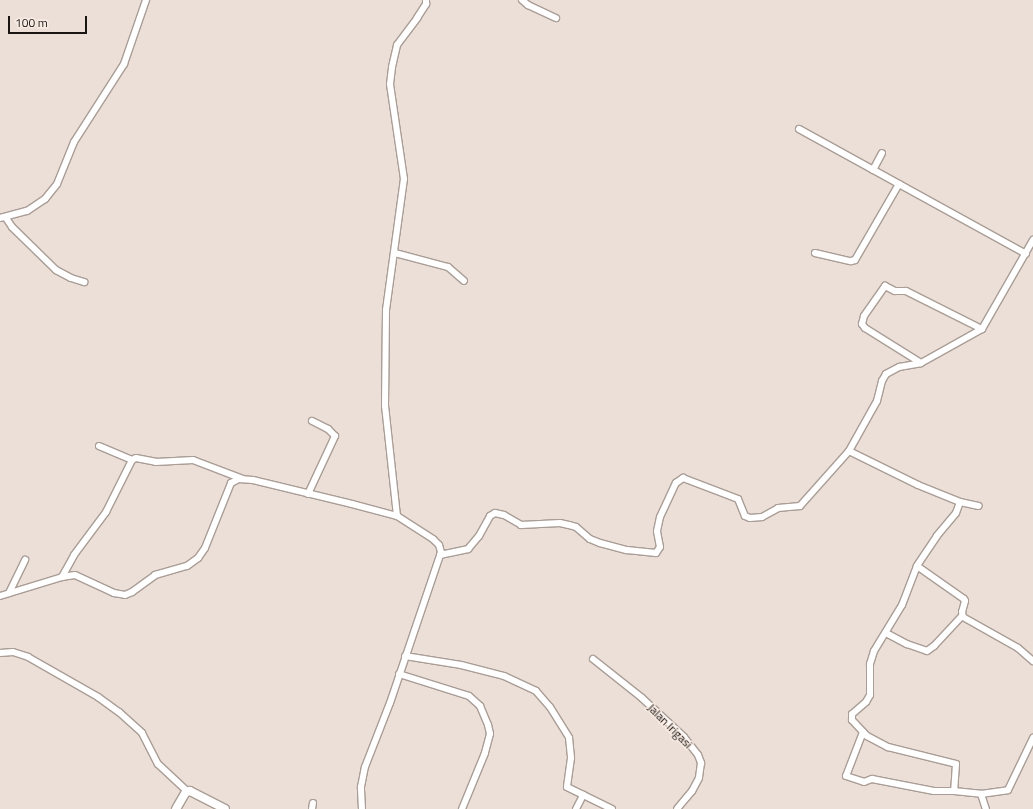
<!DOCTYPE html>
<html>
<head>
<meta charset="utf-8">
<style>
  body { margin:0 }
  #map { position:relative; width:1033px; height:809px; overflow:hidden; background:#ecdfd7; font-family:"Titillium Web",sans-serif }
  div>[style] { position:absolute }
  .roads { filter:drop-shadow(1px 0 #a99d96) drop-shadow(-1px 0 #a99d96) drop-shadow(0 1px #a99d96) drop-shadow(0 -1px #a99d96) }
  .street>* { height:6px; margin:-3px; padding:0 3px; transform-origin:3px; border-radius:3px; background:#fff }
  .secondary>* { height:8px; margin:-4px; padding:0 4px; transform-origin:4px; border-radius:4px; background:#fff }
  span { translate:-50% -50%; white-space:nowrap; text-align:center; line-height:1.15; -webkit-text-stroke:3px #f9ece4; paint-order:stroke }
  .street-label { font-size:12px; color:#191512 }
  .scale { position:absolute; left:8px; top:16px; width:79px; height:18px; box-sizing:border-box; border:2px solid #191512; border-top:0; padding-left:5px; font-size:12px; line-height:14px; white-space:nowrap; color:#191512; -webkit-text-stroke:3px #f9ece4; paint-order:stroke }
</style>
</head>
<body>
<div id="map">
  <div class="roads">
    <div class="street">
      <i style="left:522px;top:0;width:8px;rotate:40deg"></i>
      <i style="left:528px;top:5px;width:31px;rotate:25deg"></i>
      <i style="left:799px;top:129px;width:259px;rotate:28.8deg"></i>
      <i style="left:873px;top:170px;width:19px;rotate:-62deg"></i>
      <i style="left:0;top:218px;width:28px;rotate:-15deg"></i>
      <i style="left:27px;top:211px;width:22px;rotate:-34deg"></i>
      <i style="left:45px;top:199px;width:19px;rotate:-51deg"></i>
      <i style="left:57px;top:184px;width:45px;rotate:-68deg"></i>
      <i style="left:74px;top:142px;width:93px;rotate:-57.3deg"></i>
      <i style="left:124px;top:64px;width:68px;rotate:-71deg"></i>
      <i style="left:6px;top:218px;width:11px;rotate:56deg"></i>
      <i style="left:12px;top:227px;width:62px;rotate:44.3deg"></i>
      <i style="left:56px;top:270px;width:17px;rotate:28deg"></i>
      <i style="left:71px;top:278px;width:14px;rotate:17deg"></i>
      <i style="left:395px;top:253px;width:55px;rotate:14.8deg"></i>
      <i style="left:448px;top:267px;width:21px;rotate:41deg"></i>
      <i style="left:815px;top:253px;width:37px;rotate:13deg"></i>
      <i style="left:851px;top:261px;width:4px;rotate:-14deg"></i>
      <i style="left:855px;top:260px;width:88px;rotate:-59.9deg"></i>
      <i style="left:921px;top:363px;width:66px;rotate:-148deg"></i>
      <i style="left:865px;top:328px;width:5px;rotate:-127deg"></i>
      <i style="left:862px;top:324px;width:8px;rotate:-76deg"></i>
      <i style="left:864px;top:316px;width:37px;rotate:-55deg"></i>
      <i style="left:885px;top:286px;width:11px;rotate:27deg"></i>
      <i style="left:895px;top:291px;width:11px"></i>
      <i style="left:906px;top:291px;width:85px;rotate:26.6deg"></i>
      <i style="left:99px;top:446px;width:36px;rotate:23deg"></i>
      <i style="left:849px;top:451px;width:77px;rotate:26.2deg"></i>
      <i style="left:918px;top:485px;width:45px;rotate:22deg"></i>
      <i style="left:960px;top:502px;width:12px;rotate:110deg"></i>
      <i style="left:956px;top:513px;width:30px;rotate:130deg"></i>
      <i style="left:937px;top:536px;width:36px;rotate:124deg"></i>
      <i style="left:917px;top:566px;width:42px;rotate:111deg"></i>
      <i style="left:902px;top:605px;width:54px;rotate:121.3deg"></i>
      <i style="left:874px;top:651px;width:14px;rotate:107deg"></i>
      <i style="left:870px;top:664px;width:31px;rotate:90deg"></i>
      <i style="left:870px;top:695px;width:8px;rotate:120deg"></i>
      <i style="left:866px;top:702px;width:18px;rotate:139deg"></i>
      <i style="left:852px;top:714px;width:6px;rotate:90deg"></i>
      <i style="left:852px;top:720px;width:22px;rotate:47deg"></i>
      <i style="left:867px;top:736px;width:24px;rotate:28deg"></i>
      <i style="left:888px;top:747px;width:70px;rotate:14deg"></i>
      <i style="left:956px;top:764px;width:27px;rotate:94deg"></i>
      <i style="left:954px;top:791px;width:27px;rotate:6deg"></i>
      <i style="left:981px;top:794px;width:27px;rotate:-8deg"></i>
      <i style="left:1008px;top:790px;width:58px;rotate:-64.3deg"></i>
      <i style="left:308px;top:494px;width:64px;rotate:-65deg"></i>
      <i style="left:335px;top:436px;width:10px;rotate:-135deg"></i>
      <i style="left:328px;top:429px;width:18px;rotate:-153deg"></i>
      <i style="left:960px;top:502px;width:19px;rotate:12deg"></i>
      <i style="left:440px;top:555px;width:29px;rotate:-12deg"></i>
      <i style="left:468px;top:549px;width:17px;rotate:-50deg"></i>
      <i style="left:479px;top:536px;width:23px;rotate:-61deg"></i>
      <i style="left:490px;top:516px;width:6px;rotate:-31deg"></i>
      <i style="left:495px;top:513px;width:9px;rotate:13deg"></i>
      <i style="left:504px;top:515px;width:20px;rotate:30deg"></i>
      <i style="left:521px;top:525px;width:39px;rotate:-3deg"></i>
      <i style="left:560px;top:523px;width:9px;rotate:13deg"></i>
      <i style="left:569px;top:525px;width:7px;rotate:16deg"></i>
      <i style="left:576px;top:527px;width:18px;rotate:41deg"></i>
      <i style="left:590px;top:539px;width:11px;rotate:22deg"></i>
      <i style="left:600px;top:543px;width:28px;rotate:15deg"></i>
      <i style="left:627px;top:550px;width:29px;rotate:6deg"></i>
      <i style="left:656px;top:553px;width:7px;rotate:-56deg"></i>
      <i style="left:660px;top:547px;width:16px;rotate:-101deg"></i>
      <i style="left:657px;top:531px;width:14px;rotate:-78deg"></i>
      <i style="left:660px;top:517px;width:38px;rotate:-65deg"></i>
      <i style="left:676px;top:483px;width:9px;rotate:-36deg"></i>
      <i style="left:683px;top:478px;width:59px;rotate:20.9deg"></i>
      <i style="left:738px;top:499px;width:18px;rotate:68deg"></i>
      <i style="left:745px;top:516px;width:5px;rotate:22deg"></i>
      <i style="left:750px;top:518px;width:12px;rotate:-5deg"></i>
      <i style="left:762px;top:517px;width:18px;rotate:-29deg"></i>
      <i style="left:778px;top:508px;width:22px;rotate:-5deg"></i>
      <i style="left:800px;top:506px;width:74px;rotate:-48.3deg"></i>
      <i style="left:849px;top:451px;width:57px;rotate:-60.8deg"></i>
      <i style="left:877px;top:401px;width:21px;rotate:-76deg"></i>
      <i style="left:882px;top:381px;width:8px;rotate:-60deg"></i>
      <i style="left:886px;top:374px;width:15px;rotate:-28deg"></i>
      <i style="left:899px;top:367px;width:22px;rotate:-10deg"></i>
      <i style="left:921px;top:363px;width:70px;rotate:-29.1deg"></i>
      <i style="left:982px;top:329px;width:103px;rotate:-60.2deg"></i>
      <i style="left:917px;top:566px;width:57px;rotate:35.1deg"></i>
      <i style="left:964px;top:599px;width:2px;rotate:63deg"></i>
      <i style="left:965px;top:601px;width:11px;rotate:105deg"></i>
      <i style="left:962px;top:612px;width:5px;rotate:79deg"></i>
      <i style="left:963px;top:617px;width:63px;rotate:29.4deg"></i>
      <i style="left:1018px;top:648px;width:20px;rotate:41deg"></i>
      <i style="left:62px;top:577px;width:25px;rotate:-61deg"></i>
      <i style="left:74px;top:555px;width:54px;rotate:-53.3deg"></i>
      <i style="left:106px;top:512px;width:58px;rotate:-63.4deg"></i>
      <i style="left:132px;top:460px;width:4px;rotate:-27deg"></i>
      <i style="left:136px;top:458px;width:20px;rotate:11deg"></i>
      <i style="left:156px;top:462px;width:37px;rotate:-3deg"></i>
      <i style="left:193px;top:460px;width:53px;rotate:20.8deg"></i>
      <i style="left:9px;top:593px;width:37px;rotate:-64deg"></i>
      <i style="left:0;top:596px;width:65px;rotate:-17deg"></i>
      <i style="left:62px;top:577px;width:13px;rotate:-9deg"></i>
      <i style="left:75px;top:575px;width:43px;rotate:24.8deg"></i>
      <i style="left:114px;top:593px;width:11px;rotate:10deg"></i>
      <i style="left:125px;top:595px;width:8px;rotate:-23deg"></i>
      <i style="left:132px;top:592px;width:29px;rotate:-36deg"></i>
      <i style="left:155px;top:575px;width:33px;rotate:-16deg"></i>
      <i style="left:187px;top:566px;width:14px;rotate:-36deg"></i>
      <i style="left:198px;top:558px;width:12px;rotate:-55deg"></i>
      <i style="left:205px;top:548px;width:70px;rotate:-68.2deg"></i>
      <i style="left:231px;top:483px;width:9px;rotate:-27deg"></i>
      <i style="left:239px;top:479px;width:14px;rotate:4deg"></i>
      <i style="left:253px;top:480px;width:102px;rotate:13.6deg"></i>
      <i style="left:352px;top:504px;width:47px;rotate:14.9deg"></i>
      <i style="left:886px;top:633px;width:24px;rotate:28deg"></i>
      <i style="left:907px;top:644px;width:21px;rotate:19deg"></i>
      <i style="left:927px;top:651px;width:9px;rotate:-36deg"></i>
      <i style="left:934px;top:646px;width:41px;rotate:-47deg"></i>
      <i style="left:0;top:653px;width:13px;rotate:-4deg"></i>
      <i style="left:13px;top:652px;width:16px;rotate:18deg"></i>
      <i style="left:28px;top:657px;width:81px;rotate:29.7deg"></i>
      <i style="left:98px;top:697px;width:26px;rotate:36deg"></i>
      <i style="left:119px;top:712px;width:31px;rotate:42deg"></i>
      <i style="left:142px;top:733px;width:35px;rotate:63deg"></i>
      <i style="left:158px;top:764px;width:40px;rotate:43deg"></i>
      <i style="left:405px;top:656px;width:57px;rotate:9.1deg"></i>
      <i style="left:461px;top:665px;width:44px;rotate:14.3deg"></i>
      <i style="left:504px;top:676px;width:35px;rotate:25deg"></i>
      <i style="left:536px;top:691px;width:21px;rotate:49deg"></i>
      <i style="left:550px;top:707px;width:36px;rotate:58deg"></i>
      <i style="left:569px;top:738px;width:20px;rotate:84deg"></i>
      <i style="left:571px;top:758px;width:29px;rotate:98deg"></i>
      <i style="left:567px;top:787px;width:50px;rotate:26.1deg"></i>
      <i style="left:593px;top:659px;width:63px;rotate:38.5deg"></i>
      <i style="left:642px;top:698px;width:57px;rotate:42.9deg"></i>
      <i style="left:684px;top:737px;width:23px;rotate:52deg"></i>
      <i style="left:698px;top:755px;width:9px;rotate:69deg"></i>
      <i style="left:701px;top:763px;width:15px;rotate:98deg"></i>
      <i style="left:699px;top:778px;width:15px;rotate:118deg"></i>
      <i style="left:692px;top:791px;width:23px;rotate:130deg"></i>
      <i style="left:399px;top:674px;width:73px;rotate:17.4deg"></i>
      <i style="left:469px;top:696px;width:15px;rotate:42deg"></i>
      <i style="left:480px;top:706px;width:21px;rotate:67deg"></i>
      <i style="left:488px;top:725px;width:9px;rotate:77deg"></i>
      <i style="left:490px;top:734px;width:20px;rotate:105deg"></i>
      <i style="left:485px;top:753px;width:61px;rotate:112.3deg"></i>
      <i style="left:863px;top:732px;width:47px;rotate:111.1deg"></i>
      <i style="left:846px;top:776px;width:19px;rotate:18deg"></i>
      <i style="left:864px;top:782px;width:9px;rotate:-21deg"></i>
      <i style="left:872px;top:779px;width:63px;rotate:11deg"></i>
      <i style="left:934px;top:791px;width:20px"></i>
      <i style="left:981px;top:794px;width:16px;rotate:72deg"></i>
      <i style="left:312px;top:809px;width:6px;rotate:-81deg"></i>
      <i style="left:362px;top:809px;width:22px;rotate:-93deg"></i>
      <i style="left:361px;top:787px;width:20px;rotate:-79deg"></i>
      <i style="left:365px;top:767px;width:69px;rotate:-68.7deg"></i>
      <i style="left:390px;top:703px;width:159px;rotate:-71.3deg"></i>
      <i style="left:441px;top:552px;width:7px;rotate:-106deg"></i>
      <i style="left:439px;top:545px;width:8px;rotate:-135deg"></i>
      <i style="left:433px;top:539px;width:43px;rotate:-147.4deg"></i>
      <i style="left:397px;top:516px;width:111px;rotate:-96.2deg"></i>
      <i style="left:385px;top:406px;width:96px;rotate:-89.4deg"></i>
      <i style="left:386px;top:310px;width:132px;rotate:-82.2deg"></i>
      <i style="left:404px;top:179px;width:96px;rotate:-98.4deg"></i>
      <i style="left:390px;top:84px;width:17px;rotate:-83deg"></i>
      <i style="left:392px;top:67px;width:23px;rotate:-77deg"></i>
      <i style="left:397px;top:45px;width:34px;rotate:-53deg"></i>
      <i style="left:417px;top:18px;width:17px;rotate:-57deg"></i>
      <i style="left:426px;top:4px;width:4px;rotate:-90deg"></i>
      <i style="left:576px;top:809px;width:16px;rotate:-63deg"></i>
    </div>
    <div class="secondary">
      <i style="left:176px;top:809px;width:20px;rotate:-60deg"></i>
      <i style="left:186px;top:792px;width:4px;rotate:-14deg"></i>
      <i style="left:190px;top:791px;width:39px;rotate:27deg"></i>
    </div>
  </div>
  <div class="street-label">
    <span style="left:670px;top:726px;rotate:45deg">Jalan Irigasi</span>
  </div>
  <div class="scale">100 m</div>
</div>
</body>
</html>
